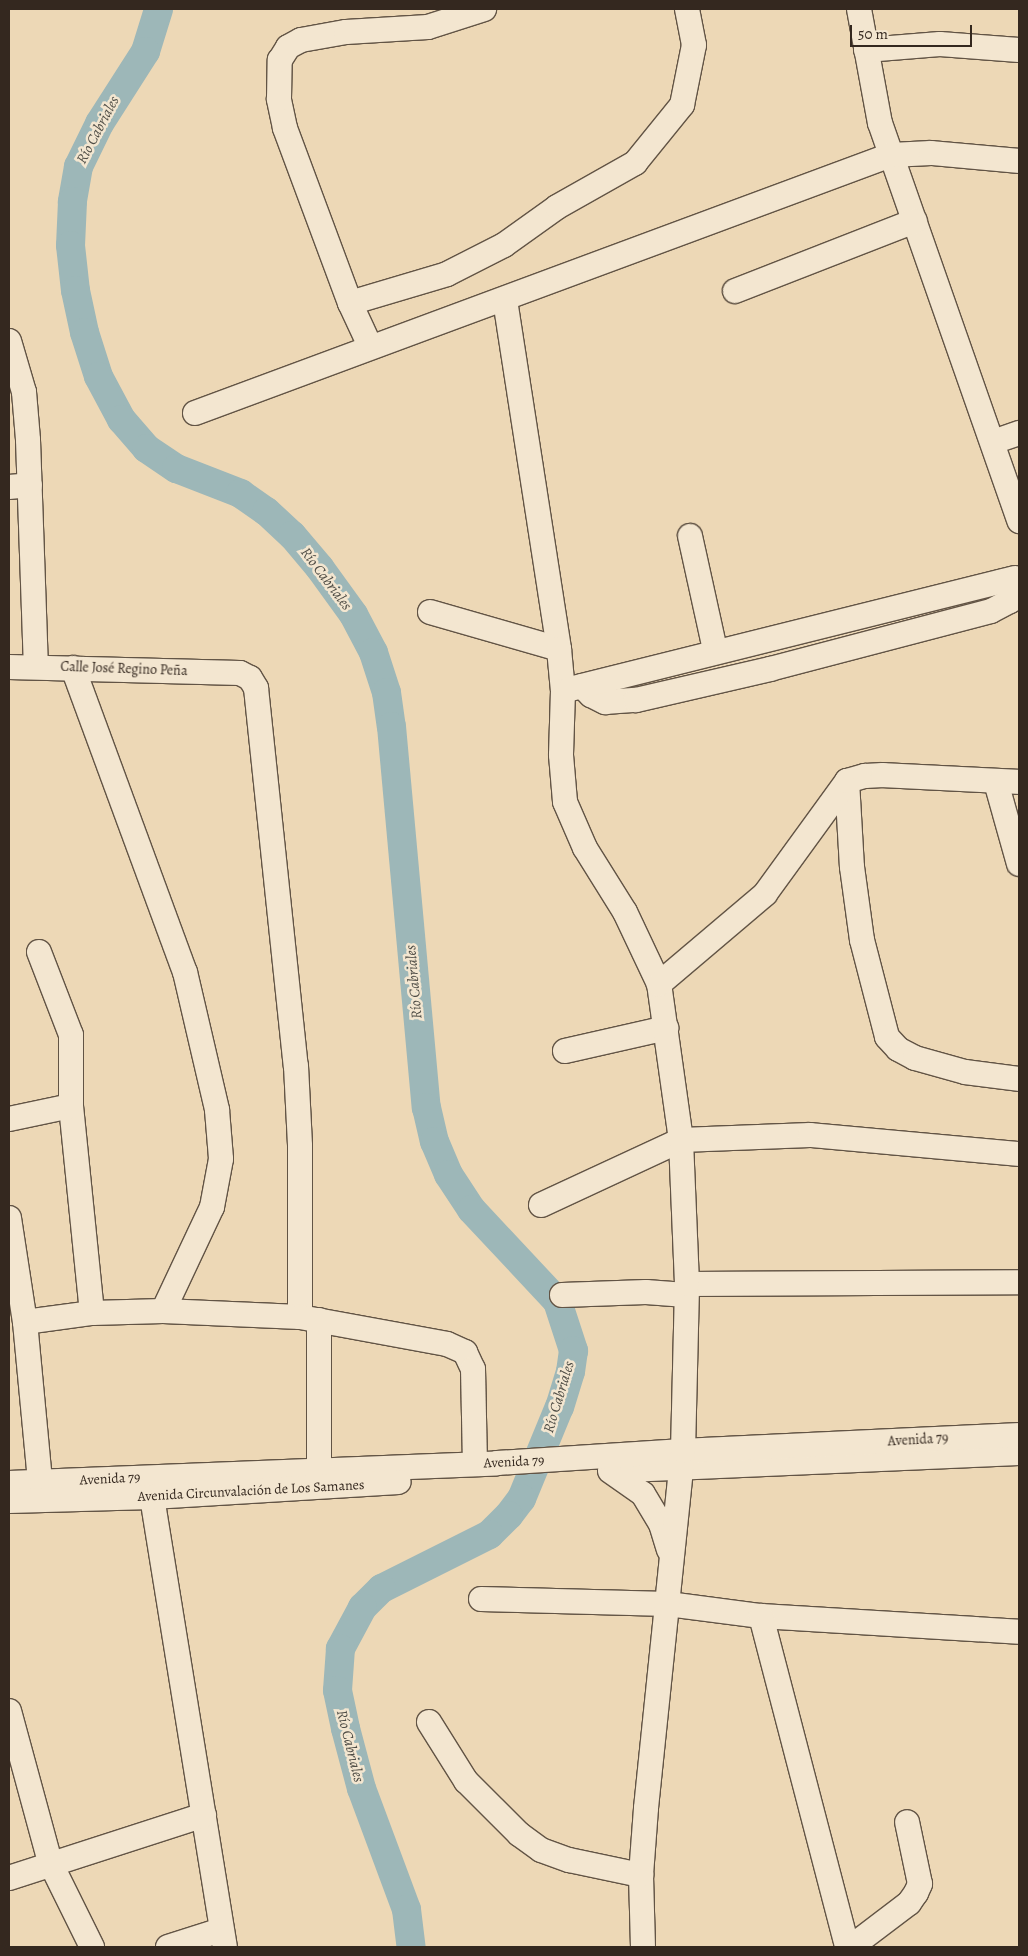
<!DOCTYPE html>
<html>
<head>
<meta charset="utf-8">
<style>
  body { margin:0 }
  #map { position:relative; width:1028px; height:1956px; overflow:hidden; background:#edd8b6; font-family:Alegreya,serif }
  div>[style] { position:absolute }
  .river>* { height:29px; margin:-14.5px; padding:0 14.5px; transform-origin:14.5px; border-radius:14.5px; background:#9db7b8 }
  .roads { filter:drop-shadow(1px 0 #625445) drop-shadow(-1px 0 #625445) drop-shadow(0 1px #625445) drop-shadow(0 -1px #625445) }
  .minor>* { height:24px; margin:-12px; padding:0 12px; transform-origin:12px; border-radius:12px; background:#f3e6d0 }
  span { translate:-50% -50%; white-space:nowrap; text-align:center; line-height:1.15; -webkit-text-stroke:5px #f3e6d0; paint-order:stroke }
  .street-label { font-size:14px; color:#34281f }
  .water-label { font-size:15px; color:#4e4c45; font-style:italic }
  .frame { position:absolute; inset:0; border:10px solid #34281f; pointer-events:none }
  .scale { position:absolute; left:850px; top:25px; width:122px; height:22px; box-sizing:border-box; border:2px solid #34281f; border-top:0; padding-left:6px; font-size:15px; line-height:18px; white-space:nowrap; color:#34281f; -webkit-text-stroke:4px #f3e6d0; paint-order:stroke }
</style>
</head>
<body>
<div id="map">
  <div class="river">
    <i style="left:158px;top:9px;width:44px;rotate:107.2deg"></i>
    <i style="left:145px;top:51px;width:85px;rotate:122.6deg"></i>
    <i style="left:99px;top:123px;width:48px;rotate:116deg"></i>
    <i style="left:78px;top:166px;width:36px;rotate:100deg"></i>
    <i style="left:72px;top:201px;width:44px;rotate:92.6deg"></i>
    <i style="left:70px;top:245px;width:45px;rotate:83.7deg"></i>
    <i style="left:75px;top:290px;width:43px;rotate:77.9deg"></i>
    <i style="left:84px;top:332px;width:46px;rotate:72.3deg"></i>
    <i style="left:98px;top:376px;width:49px;rotate:61.9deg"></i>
    <i style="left:121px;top:419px;width:38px;rotate:49deg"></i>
    <i style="left:146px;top:448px;width:36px;rotate:34deg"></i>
    <i style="left:176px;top:468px;width:69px;rotate:21.3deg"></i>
    <i style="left:240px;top:493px;width:32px;rotate:35deg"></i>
    <i style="left:266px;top:511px;width:35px;rotate:43deg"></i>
    <i style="left:292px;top:535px;width:42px;rotate:49.8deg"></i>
    <i style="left:319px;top:567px;width:58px;rotate:54.1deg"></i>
    <i style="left:353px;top:614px;width:43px;rotate:62.2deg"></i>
    <i style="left:373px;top:652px;width:42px;rotate:72deg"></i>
    <i style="left:386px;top:692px;width:34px;rotate:82deg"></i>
    <i style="left:391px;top:726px;width:383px;rotate:84.8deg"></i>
    <i style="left:426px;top:1107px;width:35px;rotate:77deg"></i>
    <i style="left:434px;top:1141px;width:36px;rotate:67deg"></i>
    <i style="left:448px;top:1174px;width:42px;rotate:56.7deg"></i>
    <i style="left:471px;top:1209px;width:126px;rotate:46.9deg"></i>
    <i style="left:557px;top:1301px;width:52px;rotate:71.9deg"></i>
    <i style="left:573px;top:1350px;width:21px;rotate:98deg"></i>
    <i style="left:570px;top:1371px;width:37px;rotate:107deg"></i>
    <i style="left:559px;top:1406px;width:100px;rotate:112.4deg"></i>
    <i style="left:521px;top:1498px;width:21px;rotate:127deg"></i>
    <i style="left:508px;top:1515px;width:27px;rotate:135deg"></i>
    <i style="left:489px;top:1534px;width:121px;rotate:153.4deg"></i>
    <i style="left:381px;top:1588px;width:27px;rotate:135deg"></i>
    <i style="left:362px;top:1607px;width:47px;rotate:118.2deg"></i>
    <i style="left:340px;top:1648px;width:42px;rotate:94.1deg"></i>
    <i style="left:337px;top:1690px;width:39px;rotate:78deg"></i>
    <i style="left:345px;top:1728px;width:62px;rotate:75.1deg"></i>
    <i style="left:361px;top:1788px;width:129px;rotate:69.6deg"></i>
    <i style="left:406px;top:1909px;width:38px;rotate:83deg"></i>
  </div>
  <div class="roads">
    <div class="minor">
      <i style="left:859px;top:9px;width:116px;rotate:79.6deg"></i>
      <i style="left:880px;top:123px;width:422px;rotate:70.7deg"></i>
      <i style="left:866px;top:50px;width:74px;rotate:-4.6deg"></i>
      <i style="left:940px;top:44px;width:79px;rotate:4.3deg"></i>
      <i style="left:735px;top:291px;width:193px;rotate:-21.3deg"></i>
      <i style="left:505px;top:300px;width:353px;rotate:81.2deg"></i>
      <i style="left:350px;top:303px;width:101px;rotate:-16.6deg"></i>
      <i style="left:447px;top:274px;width:64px;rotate:-27deg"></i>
      <i style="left:504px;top:245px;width:65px;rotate:-35.6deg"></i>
      <i style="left:557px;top:207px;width:90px;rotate:-29.4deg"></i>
      <i style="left:635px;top:163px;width:75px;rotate:-51deg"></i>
      <i style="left:682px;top:105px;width:61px;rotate:-78.7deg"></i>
      <i style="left:694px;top:45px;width:37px;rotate:-101deg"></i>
      <i style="left:9px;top:341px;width:53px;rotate:73.6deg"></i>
      <i style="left:24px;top:392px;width:48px;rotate:85.2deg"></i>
      <i style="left:28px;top:440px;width:226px;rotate:88deg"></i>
      <i style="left:370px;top:346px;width:47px;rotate:-114.9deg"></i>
      <i style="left:350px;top:303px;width:187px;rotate:-110.4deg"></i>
      <i style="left:285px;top:128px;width:30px;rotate:-102deg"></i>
      <i style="left:279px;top:99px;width:39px;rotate:-89deg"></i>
      <i style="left:280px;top:60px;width:15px;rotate:-58deg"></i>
      <i style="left:288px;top:47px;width:15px;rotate:-28deg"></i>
      <i style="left:301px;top:40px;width:46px;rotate:-10.1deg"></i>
      <i style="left:346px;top:32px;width:82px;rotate:-3.5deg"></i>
      <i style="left:428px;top:27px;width:59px;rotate:-17.8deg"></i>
      <i style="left:195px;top:413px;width:742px;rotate:-20.34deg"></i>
      <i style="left:891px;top:155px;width:40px;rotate:-2.9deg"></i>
      <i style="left:931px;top:153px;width:88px;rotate:5.2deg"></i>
      <i style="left:993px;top:442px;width:28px;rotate:-19deg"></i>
      <i style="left:9px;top:487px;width:21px;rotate:-5deg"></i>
      <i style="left:690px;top:536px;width:117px;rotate:77.6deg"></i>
      <i style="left:430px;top:612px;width:134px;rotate:16deg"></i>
      <i style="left:559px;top:649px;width:42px;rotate:84.6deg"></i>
      <i style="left:563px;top:691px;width:64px;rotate:91.8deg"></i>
      <i style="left:561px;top:755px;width:47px;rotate:85.1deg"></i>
      <i style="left:565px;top:802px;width:50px;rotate:66.5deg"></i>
      <i style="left:585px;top:848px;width:75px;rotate:58deg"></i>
      <i style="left:625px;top:912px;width:80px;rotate:64.7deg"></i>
      <i style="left:9px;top:667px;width:231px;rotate:1.5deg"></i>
      <i style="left:240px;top:673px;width:11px;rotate:27deg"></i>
      <i style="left:250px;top:678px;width:12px;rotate:59deg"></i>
      <i style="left:256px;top:688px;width:380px;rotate:84deg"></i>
      <i style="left:296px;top:1066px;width:80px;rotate:87.1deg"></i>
      <i style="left:300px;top:1146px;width:171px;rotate:90deg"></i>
      <i style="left:73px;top:668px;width:324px;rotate:69.8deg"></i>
      <i style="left:185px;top:972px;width:142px;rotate:76.9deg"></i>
      <i style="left:217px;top:1110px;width:49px;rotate:85.3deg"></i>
      <i style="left:221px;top:1159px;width:49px;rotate:100.6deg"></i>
      <i style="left:212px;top:1207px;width:115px;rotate:115.2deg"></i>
      <i style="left:582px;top:686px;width:13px;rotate:45deg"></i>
      <i style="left:591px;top:695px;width:16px;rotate:27deg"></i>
      <i style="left:605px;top:702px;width:31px;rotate:-4deg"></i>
      <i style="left:636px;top:700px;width:138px;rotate:-13deg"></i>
      <i style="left:770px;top:669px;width:228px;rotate:-14.7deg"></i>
      <i style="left:991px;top:611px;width:21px;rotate:-28deg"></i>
      <i style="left:1010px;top:601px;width:11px;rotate:-63deg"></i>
      <i style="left:1015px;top:591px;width:17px;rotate:-147deg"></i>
      <i style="left:570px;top:689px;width:459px;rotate:-14deg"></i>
      <i style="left:847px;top:781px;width:86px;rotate:86.7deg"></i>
      <i style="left:852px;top:867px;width:74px;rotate:82.2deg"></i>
      <i style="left:862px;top:940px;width:100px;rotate:75.5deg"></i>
      <i style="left:887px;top:1037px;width:16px;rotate:47deg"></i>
      <i style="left:898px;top:1049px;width:19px;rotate:28deg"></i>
      <i style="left:915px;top:1058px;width:52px;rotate:15.6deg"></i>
      <i style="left:965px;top:1072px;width:54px;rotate:7.4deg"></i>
      <i style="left:996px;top:782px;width:85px;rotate:74.3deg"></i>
      <i style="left:39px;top:952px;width:89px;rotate:68.9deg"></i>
      <i style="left:71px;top:1035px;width:71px;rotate:90deg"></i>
      <i style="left:71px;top:1106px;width:208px;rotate:84.2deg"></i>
      <i style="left:565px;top:1051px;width:104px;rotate:-12.8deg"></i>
      <i style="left:9px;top:1119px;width:63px;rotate:-11.8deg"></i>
      <i style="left:541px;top:1205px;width:154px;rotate:-24.9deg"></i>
      <i style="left:681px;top:1140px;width:129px;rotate:-2.2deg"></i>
      <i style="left:810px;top:1135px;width:210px;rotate:5.2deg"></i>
      <i style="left:9px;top:1218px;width:105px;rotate:81.3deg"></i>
      <i style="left:25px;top:1322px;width:161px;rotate:84.6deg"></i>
      <i style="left:687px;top:1284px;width:332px;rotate:-0.3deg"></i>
      <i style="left:562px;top:1295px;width:84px;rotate:-2deg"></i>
      <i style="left:646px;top:1292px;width:40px;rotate:4.3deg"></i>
      <i style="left:25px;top:1322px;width:68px;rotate:-7.7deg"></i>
      <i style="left:92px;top:1313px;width:71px;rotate:-1.6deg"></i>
      <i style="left:163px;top:1311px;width:137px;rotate:2.5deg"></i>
      <i style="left:300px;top:1317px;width:149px;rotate:10.4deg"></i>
      <i style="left:447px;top:1344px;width:20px;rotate:24deg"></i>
      <i style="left:465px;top:1352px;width:19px;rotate:65deg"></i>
      <i style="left:473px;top:1369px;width:95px;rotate:88.8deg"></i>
      <i style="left:319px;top:1469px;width:149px;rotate:-90deg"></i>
      <i style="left:627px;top:1470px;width:392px;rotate:-2.5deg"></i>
      <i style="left:610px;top:1471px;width:40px;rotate:34.9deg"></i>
      <i style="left:643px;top:1494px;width:35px;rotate:59deg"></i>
      <i style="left:661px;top:1524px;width:27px;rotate:73deg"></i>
      <i style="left:9px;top:1483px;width:488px;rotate:-2.3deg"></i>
      <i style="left:497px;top:1463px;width:186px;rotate:-3.7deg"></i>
      <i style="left:683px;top:1451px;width:336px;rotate:-2.7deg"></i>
      <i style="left:152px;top:1497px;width:456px;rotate:80.8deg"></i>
      <i style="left:9px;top:1501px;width:143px;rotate:-1.6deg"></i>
      <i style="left:152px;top:1497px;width:247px;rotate:-3.5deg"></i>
      <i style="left:481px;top:1599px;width:187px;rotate:1.5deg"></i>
      <i style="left:668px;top:1604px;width:94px;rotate:7.4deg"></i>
      <i style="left:761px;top:1616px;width:258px;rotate:3.5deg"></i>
      <i style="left:761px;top:1616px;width:342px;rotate:75.4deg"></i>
      <i style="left:9px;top:1711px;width:156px;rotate:74.8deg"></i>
      <i style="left:50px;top:1862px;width:95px;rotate:63.7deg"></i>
      <i style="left:429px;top:1722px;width:70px;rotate:57.9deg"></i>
      <i style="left:466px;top:1781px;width:75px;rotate:45deg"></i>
      <i style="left:519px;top:1834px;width:27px;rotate:36deg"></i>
      <i style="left:541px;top:1850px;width:30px;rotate:20deg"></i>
      <i style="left:569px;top:1860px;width:74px;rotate:11.8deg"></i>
      <i style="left:9px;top:1878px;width:205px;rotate:-17.9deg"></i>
      <i style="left:168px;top:1947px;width:56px;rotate:-17.8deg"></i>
      <i style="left:643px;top:1947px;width:72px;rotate:-91.6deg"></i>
      <i style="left:641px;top:1875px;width:67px;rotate:-85.7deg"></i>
      <i style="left:646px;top:1808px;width:359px;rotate:-84.1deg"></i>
      <i style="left:683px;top:1451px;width:167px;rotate:-88.6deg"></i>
      <i style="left:687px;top:1284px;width:144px;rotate:-92.4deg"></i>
      <i style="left:681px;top:1140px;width:158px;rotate:-98deg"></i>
      <i style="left:659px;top:984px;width:139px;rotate:-40.3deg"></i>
      <i style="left:765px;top:894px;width:140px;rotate:-54deg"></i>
      <i style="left:847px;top:781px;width:19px;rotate:-16deg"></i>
      <i style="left:865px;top:776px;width:18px;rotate:-3deg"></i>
      <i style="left:883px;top:775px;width:136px;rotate:2.9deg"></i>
      <i style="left:851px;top:1947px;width:73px;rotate:-37.2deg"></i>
      <i style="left:909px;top:1903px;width:12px;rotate:-55deg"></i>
      <i style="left:916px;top:1893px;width:10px;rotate:-66deg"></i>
      <i style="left:920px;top:1884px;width:63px;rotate:-101.8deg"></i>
    </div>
  </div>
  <div class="street-label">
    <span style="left:124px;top:669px;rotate:2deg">Calle José Regino Peña</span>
    <span style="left:918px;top:1440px;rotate:-3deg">Avenida 79</span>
    <span style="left:514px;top:1462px;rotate:-3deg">Avenida 79</span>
    <span style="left:110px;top:1479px;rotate:-3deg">Avenida 79</span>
    <span style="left:251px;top:1491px;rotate:-3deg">Avenida Circunvalación de Los Samanes</span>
  </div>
  <div class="water-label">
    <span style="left:98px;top:130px;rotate:-62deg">Río Cabriales</span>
    <span style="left:326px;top:579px;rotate:53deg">Río Cabriales</span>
    <span style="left:414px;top:982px;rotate:-95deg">Río Cabriales</span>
    <span style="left:559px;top:1397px;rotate:-73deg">Río Cabriales</span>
    <span style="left:350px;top:1746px;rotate:76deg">Río Cabriales</span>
  </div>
  <div class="frame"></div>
  <div class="scale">50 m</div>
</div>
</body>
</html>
